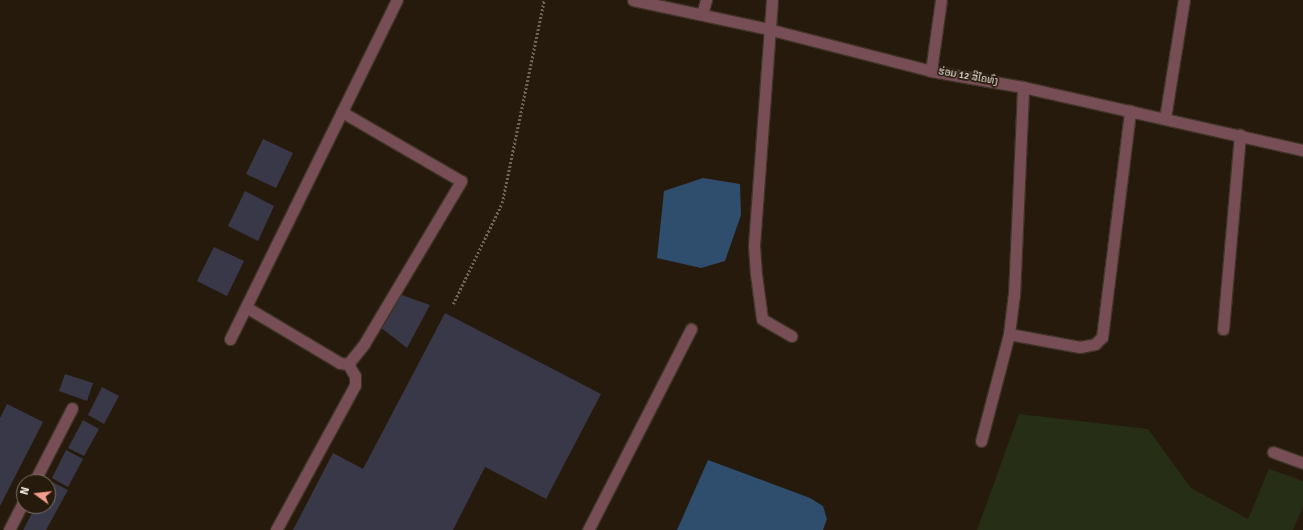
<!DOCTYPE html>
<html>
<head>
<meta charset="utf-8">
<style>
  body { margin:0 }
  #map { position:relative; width:1303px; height:530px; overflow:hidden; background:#251a0c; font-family:Signika,"Noto Sans Lao",sans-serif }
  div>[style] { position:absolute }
  .green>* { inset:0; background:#262e15 }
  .water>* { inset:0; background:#2f4d6d }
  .building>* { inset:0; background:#383849 }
  .path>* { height:2.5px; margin-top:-1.25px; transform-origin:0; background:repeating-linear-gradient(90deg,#6e6458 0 2px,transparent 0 4px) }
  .roads { filter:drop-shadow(1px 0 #3f3427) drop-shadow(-1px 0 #3f3427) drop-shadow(0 1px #3f3427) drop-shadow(0 -1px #3f3427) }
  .service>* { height:11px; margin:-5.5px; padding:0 5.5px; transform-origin:5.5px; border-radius:5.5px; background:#784e56 }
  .minor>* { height:11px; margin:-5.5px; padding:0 5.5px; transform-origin:5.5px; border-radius:5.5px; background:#784e56 }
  span { translate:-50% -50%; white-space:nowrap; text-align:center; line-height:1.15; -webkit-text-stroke:3.5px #251a0c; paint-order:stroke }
  .street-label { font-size:10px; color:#fbf3ea }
  .north { position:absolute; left:16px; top:474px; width:40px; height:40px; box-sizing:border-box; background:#251a0c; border:1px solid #7b7165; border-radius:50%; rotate:285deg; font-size:11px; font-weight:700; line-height:16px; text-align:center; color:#fbf3ea }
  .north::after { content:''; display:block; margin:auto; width:14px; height:18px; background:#f49d8c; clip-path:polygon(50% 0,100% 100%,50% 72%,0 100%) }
</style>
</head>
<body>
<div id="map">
  <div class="green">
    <i style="clip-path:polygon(1019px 414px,1148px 429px,1191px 488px,1248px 519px,1269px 469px,1303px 481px,1303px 507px,1293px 530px,977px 530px)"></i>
  </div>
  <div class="water">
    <i style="clip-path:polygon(703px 178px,740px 184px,741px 215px,725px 261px,701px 268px,657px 258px,664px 191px)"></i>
    <i style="clip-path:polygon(708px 460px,810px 498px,823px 506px,827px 519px,823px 530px,677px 530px)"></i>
  </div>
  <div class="building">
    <i style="clip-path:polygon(263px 139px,293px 153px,276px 188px,246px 174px)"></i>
    <i style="clip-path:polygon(245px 191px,274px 206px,258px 241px,228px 226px)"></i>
    <i style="clip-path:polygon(214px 247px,244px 261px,227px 296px,197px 281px)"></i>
    <i style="clip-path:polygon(396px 293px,430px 305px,407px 348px,380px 327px)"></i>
    <i style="clip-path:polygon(445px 313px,601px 394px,546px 499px,485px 467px,453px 530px,293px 530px,333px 453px,363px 469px)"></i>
    <i style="clip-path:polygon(65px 374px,93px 383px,87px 401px,59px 391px)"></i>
    <i style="clip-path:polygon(102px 387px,119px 396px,104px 424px,88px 415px)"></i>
    <i style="clip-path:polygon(7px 404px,43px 422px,0 506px,0 418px)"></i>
    <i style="clip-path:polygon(83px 420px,99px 429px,84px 456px,68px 448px)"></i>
    <i style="clip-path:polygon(66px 450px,83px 459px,68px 487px,52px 478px)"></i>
    <i style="clip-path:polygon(50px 481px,68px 490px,46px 530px,23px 530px,36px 506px,48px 506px)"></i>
  </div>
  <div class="path">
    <i style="left:453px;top:304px;width:112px;rotate:-64.1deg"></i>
    <i style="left:502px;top:203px;width:207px;rotate:-78.3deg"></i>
  </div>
  <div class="roads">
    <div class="service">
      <i style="left:702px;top:14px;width:15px;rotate:-74deg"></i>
      <i style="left:246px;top:307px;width:109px;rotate:30.8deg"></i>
      <i style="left:340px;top:363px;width:8px;rotate:7deg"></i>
      <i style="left:348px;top:364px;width:26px;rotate:-51deg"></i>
      <i style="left:364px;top:344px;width:190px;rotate:-59.2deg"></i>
      <i style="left:461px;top:181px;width:138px;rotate:-149.9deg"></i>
      <i style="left:230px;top:339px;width:378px;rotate:-63.8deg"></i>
      <i style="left:34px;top:482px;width:83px;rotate:-62.8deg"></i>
      <i style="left:9px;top:530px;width:33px;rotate:-63deg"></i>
      <i style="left:276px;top:530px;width:165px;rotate:-61.4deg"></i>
      <i style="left:355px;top:385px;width:9px;rotate:-90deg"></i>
      <i style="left:355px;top:376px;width:14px;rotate:-120deg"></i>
      <i style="left:588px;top:530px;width:226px;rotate:-62.9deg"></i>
    </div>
    <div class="minor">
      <i style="left:633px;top:0;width:138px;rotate:12.1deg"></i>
      <i style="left:768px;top:29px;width:168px;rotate:14.4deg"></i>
      <i style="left:931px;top:71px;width:93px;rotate:9.9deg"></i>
      <i style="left:1023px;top:87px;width:287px;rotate:12.7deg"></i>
      <i style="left:772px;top:0;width:247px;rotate:94.2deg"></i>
      <i style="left:754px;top:246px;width:28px;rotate:86deg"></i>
      <i style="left:756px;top:274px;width:45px;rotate:82.4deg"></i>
      <i style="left:762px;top:319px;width:34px;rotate:30deg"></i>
      <i style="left:931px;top:71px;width:72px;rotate:-82deg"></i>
      <i style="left:1165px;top:118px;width:120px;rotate:-80.9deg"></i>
      <i style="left:1223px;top:329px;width:195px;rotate:-85deg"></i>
      <i style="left:1009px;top:334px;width:72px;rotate:10.4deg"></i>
      <i style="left:1080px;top:347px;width:15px;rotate:-11deg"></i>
      <i style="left:1095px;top:344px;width:10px;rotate:-45deg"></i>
      <i style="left:1102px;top:337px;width:228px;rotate:-82.9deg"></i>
      <i style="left:981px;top:441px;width:111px;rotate:-75.3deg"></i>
      <i style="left:1009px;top:334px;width:38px;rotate:-83deg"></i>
      <i style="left:1014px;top:296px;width:209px;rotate:-87.5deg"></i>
      <i style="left:1273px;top:452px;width:32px;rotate:20deg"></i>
    </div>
  </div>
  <div class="street-label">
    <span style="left:968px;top:77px;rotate:10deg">ຮ່ອມ 12 ສີໄຄທົ່ງ</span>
  </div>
  <div class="north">N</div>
</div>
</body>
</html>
